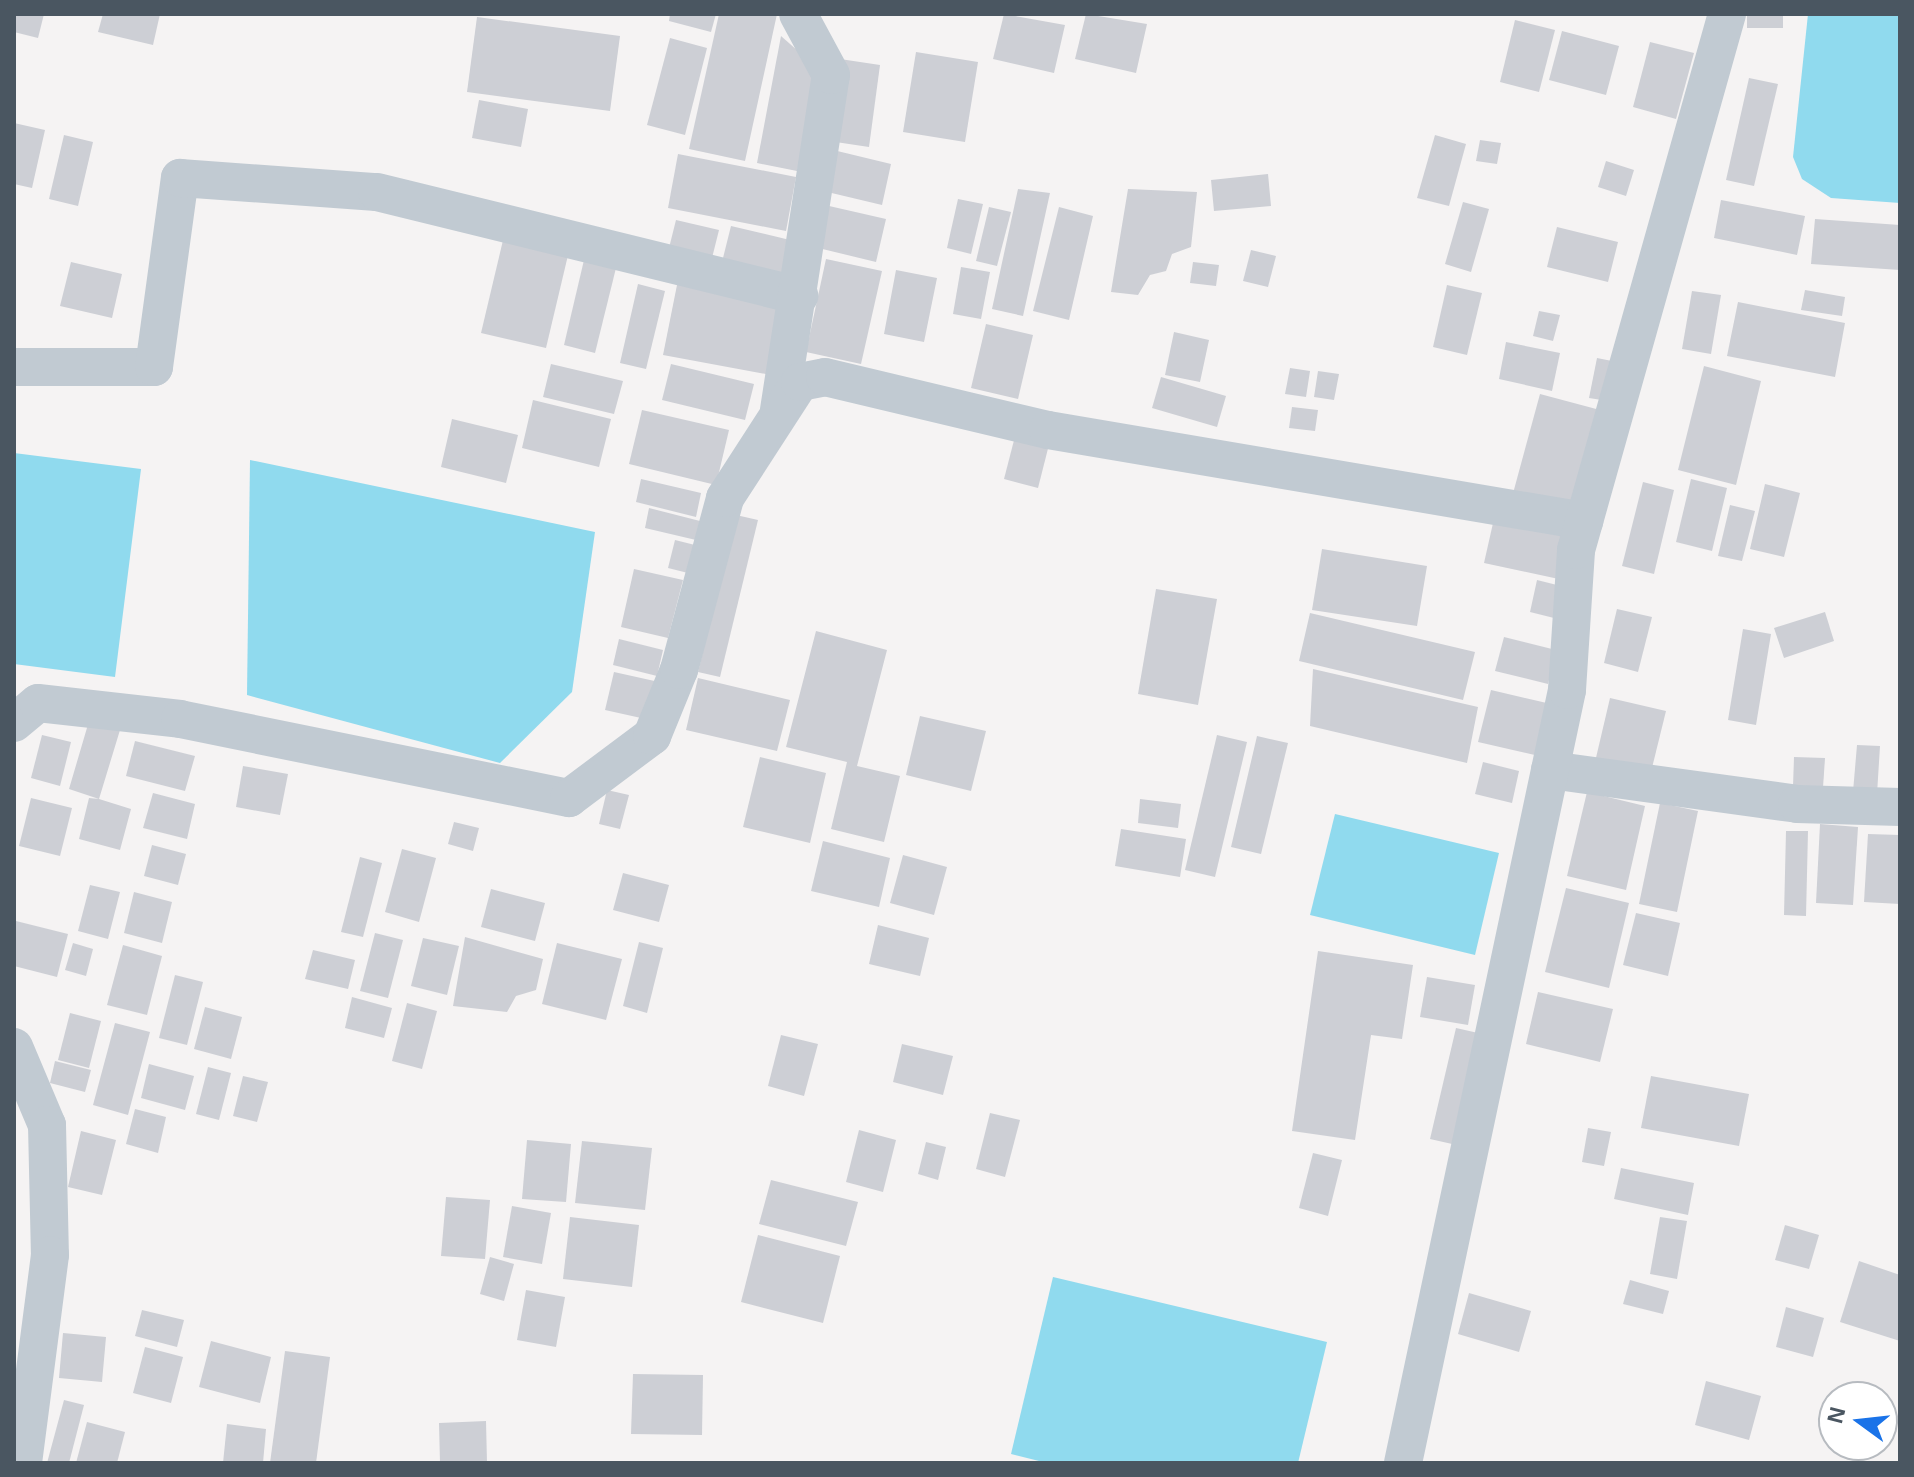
<!DOCTYPE html>
<html>
<head>
<meta charset="utf-8">
<style>
  body { margin:0 }
  #map { position:relative; width:1914px; height:1477px; overflow:hidden; background:#f5f3f3; font-family:Arial,sans-serif }
  div>[style] { position:absolute }
  .water>* { inset:0; background:#90daee }
  .building>* { inset:0; background:#cdcfd5 }
  .minor>* { height:38px; margin:-19px; padding:0 19px; transform-origin:19px; border-radius:19px; background:#c1cad2 }
  span { translate:-50% -50%; white-space:nowrap; text-align:center; line-height:1.15; -webkit-text-stroke:6px #fff; paint-order:stroke }
  .frame { position:absolute; inset:0; border:16px solid #4a5661; pointer-events:none }
  .north { position:absolute; left:1818px; top:1381px; width:80px; height:80px; box-sizing:border-box; background:#fff; border:2px solid #b7bbc0; border-radius:50%; rotate:285deg; font-size:22px; font-weight:700; line-height:32px; text-align:center; color:#4a5661 }
  .north::after { content:''; display:block; margin:auto; width:28px; height:36px; background:#1a73e8; clip-path:polygon(50% 0,100% 100%,50% 72%,0 100%) }
</style>
</head>
<body>
<div id="map">
  <div class="water">
    <i style="clip-path:polygon(1808px 14px,1900px 14px,1900px 203px,1831px 198px,1802px 179px,1793px 157px)"></i>
    <i style="clip-path:polygon(14px 453px,141px 469px,115px 677px,14px 664px)"></i>
    <i style="clip-path:polygon(250px 460px,595px 532px,572px 692px,500px 763px,247px 695px)"></i>
    <i style="clip-path:polygon(1335px 814px,1499px 853px,1475px 955px,1310px 915px)"></i>
    <i style="clip-path:polygon(1053px 1277px,1327px 1342px,1298px 1463px,1047px 1463px,1011px 1454px)"></i>
  </div>
  <div class="building">
    <i style="clip-path:polygon(14px 14px,44px 14px,38px 38px,14px 32px)"></i>
    <i style="clip-path:polygon(103px 14px,160px 14px,153px 45px,98px 32px)"></i>
    <i style="clip-path:polygon(670px 14px,716px 14px,711px 32px,669px 21px)"></i>
    <i style="clip-path:polygon(719px 14px,777px 14px,745px 161px,689px 149px)"></i>
    <i style="clip-path:polygon(1004px 14px,1065px 25px,1054px 73px,993px 59px)"></i>
    <i style="clip-path:polygon(1086px 14px,1147px 24px,1136px 73px,1075px 59px)"></i>
    <i style="clip-path:polygon(1747px 14px,1783px 14px,1783px 28px,1747px 28px)"></i>
    <i style="clip-path:polygon(477px 17px,620px 36px,610px 111px,467px 92px)"></i>
    <i style="clip-path:polygon(1515px 20px,1555px 30px,1539px 92px,1500px 82px)"></i>
    <i style="clip-path:polygon(1562px 31px,1619px 46px,1606px 95px,1549px 80px)"></i>
    <i style="clip-path:polygon(781px 36px,824px 74px,797px 171px,757px 163px)"></i>
    <i style="clip-path:polygon(670px 38px,707px 48px,685px 135px,647px 125px)"></i>
    <i style="clip-path:polygon(1650px 42px,1694px 53px,1676px 119px,1633px 107px)"></i>
    <i style="clip-path:polygon(916px 52px,978px 62px,965px 142px,903px 132px)"></i>
    <i style="clip-path:polygon(840px 59px,880px 65px,869px 147px,829px 141px)"></i>
    <i style="clip-path:polygon(1749px 78px,1778px 84px,1754px 186px,1726px 180px)"></i>
    <i style="clip-path:polygon(479px 100px,528px 109px,521px 147px,472px 138px)"></i>
    <i style="clip-path:polygon(14px 123px,45px 130px,32px 188px,14px 184px)"></i>
    <i style="clip-path:polygon(64px 135px,93px 142px,78px 206px,49px 199px)"></i>
    <i style="clip-path:polygon(1435px 135px,1466px 144px,1449px 206px,1417px 198px)"></i>
    <i style="clip-path:polygon(1480px 140px,1501px 143px,1497px 164px,1476px 161px)"></i>
    <i style="clip-path:polygon(829px 149px,891px 164px,882px 205px,819px 190px)"></i>
    <i style="clip-path:polygon(678px 154px,796px 177px,786px 231px,668px 208px)"></i>
    <i style="clip-path:polygon(1606px 161px,1634px 170px,1626px 196px,1598px 187px)"></i>
    <i style="clip-path:polygon(1268px 174px,1271px 206px,1214px 211px,1211px 180px)"></i>
    <i style="clip-path:polygon(1018px 189px,1050px 193px,1023px 316px,992px 309px)"></i>
    <i style="clip-path:polygon(1128px 189px,1197px 192px,1191px 247px,1172px 254px,1166px 271px,1150px 275px,1138px 295px,1111px 292px)"></i>
    <i style="clip-path:polygon(958px 199px,983px 204px,971px 254px,947px 248px)"></i>
    <i style="clip-path:polygon(1721px 200px,1805px 216px,1797px 255px,1714px 238px)"></i>
    <i style="clip-path:polygon(1463px 202px,1489px 209px,1471px 272px,1445px 264px)"></i>
    <i style="clip-path:polygon(816px 203px,886px 219px,876px 262px,806px 245px)"></i>
    <i style="clip-path:polygon(989px 207px,1011px 212px,997px 266px,976px 261px)"></i>
    <i style="clip-path:polygon(1059px 207px,1093px 216px,1069px 320px,1033px 311px)"></i>
    <i style="clip-path:polygon(1815px 219px,1900px 225px,1900px 270px,1811px 264px)"></i>
    <i style="clip-path:polygon(676px 220px,719px 230px,710px 266px,667px 256px)"></i>
    <i style="clip-path:polygon(731px 226px,790px 240px,780px 280px,721px 266px)"></i>
    <i style="clip-path:polygon(1557px 227px,1618px 242px,1608px 282px,1547px 267px)"></i>
    <i style="clip-path:polygon(504px 236px,569px 251px,546px 348px,481px 333px)"></i>
    <i style="clip-path:polygon(1251px 250px,1276px 256px,1268px 287px,1243px 281px)"></i>
    <i style="clip-path:polygon(826px 259px,882px 271px,861px 364px,806px 352px)"></i>
    <i style="clip-path:polygon(584px 260px,616px 268px,595px 353px,564px 345px)"></i>
    <i style="clip-path:polygon(71px 262px,122px 274px,112px 318px,60px 306px)"></i>
    <i style="clip-path:polygon(1193px 262px,1219px 265px,1216px 286px,1190px 283px)"></i>
    <i style="clip-path:polygon(961px 267px,990px 272px,981px 319px,953px 314px)"></i>
    <i style="clip-path:polygon(896px 270px,937px 278px,924px 342px,884px 334px)"></i>
    <i style="clip-path:polygon(678px 280px,786px 301px,771px 375px,663px 355px)"></i>
    <i style="clip-path:polygon(638px 284px,665px 291px,646px 369px,620px 363px)"></i>
    <i style="clip-path:polygon(1447px 285px,1482px 293px,1467px 355px,1433px 347px)"></i>
    <i style="clip-path:polygon(1805px 290px,1845px 297px,1842px 316px,1801px 310px)"></i>
    <i style="clip-path:polygon(1692px 291px,1721px 295px,1711px 354px,1682px 349px)"></i>
    <i style="clip-path:polygon(1738px 302px,1845px 323px,1835px 377px,1727px 356px)"></i>
    <i style="clip-path:polygon(1539px 311px,1560px 315px,1553px 341px,1533px 336px)"></i>
    <i style="clip-path:polygon(986px 324px,1033px 335px,1018px 399px,971px 388px)"></i>
    <i style="clip-path:polygon(1174px 332px,1209px 340px,1200px 382px,1165px 375px)"></i>
    <i style="clip-path:polygon(1506px 342px,1560px 353px,1552px 391px,1499px 379px)"></i>
    <i style="clip-path:polygon(1597px 358px,1617px 362px,1608px 401px,1589px 398px)"></i>
    <i style="clip-path:polygon(551px 364px,623px 381px,614px 414px,543px 397px)"></i>
    <i style="clip-path:polygon(671px 364px,754px 384px,745px 420px,662px 400px)"></i>
    <i style="clip-path:polygon(1704px 366px,1761px 381px,1736px 485px,1678px 470px)"></i>
    <i style="clip-path:polygon(1290px 368px,1310px 371px,1306px 397px,1285px 394px)"></i>
    <i style="clip-path:polygon(1318px 371px,1339px 374px,1334px 400px,1314px 397px)"></i>
    <i style="clip-path:polygon(1161px 377px,1226px 396px,1217px 427px,1152px 408px)"></i>
    <i style="clip-path:polygon(1540px 394px,1600px 410px,1572px 513px,1512px 497px)"></i>
    <i style="clip-path:polygon(533px 400px,611px 419px,599px 467px,522px 448px)"></i>
    <i style="clip-path:polygon(1292px 407px,1318px 410px,1315px 431px,1289px 428px)"></i>
    <i style="clip-path:polygon(642px 410px,729px 430px,716px 485px,629px 464px)"></i>
    <i style="clip-path:polygon(1021px 413px,1055px 421px,1038px 488px,1004px 479px)"></i>
    <i style="clip-path:polygon(452px 419px,518px 435px,506px 483px,441px 467px)"></i>
    <i style="clip-path:polygon(641px 479px,701px 493px,696px 517px,636px 502px)"></i>
    <i style="clip-path:polygon(1691px 479px,1727px 488px,1712px 551px,1676px 542px)"></i>
    <i style="clip-path:polygon(1643px 482px,1674px 490px,1654px 574px,1622px 566px)"></i>
    <i style="clip-path:polygon(1765px 484px,1800px 493px,1784px 557px,1750px 549px)"></i>
    <i style="clip-path:polygon(1498px 501px,1582px 520px,1568px 581px,1484px 563px)"></i>
    <i style="clip-path:polygon(1730px 505px,1755px 511px,1742px 561px,1718px 556px)"></i>
    <i style="clip-path:polygon(649px 508px,700px 521px,696px 540px,645px 528px)"></i>
    <i style="clip-path:polygon(736px 515px,758px 520px,720px 677px,698px 672px)"></i>
    <i style="clip-path:polygon(675px 540px,699px 546px,692px 574px,668px 568px)"></i>
    <i style="clip-path:polygon(1322px 549px,1427px 566px,1417px 626px,1312px 610px)"></i>
    <i style="clip-path:polygon(634px 569px,683px 580px,668px 638px,621px 627px)"></i>
    <i style="clip-path:polygon(1537px 580px,1573px 589px,1566px 621px,1530px 612px)"></i>
    <i style="clip-path:polygon(1156px 589px,1217px 599px,1198px 705px,1138px 694px)"></i>
    <i style="clip-path:polygon(1617px 609px,1652px 617px,1638px 672px,1604px 663px)"></i>
    <i style="clip-path:polygon(1825px 612px,1834px 641px,1784px 658px,1774px 628px)"></i>
    <i style="clip-path:polygon(1310px 613px,1475px 652px,1463px 700px,1299px 661px)"></i>
    <i style="clip-path:polygon(1743px 629px,1771px 634px,1756px 725px,1728px 720px)"></i>
    <i style="clip-path:polygon(816px 631px,887px 650px,857px 766px,900px 776px,884px 842px,831px 829px,847px 762px,786px 747px)"></i>
    <i style="clip-path:polygon(1504px 637px,1556px 650px,1548px 684px,1495px 671px)"></i>
    <i style="clip-path:polygon(619px 639px,663px 650px,657px 676px,613px 665px)"></i>
    <i style="clip-path:polygon(1313px 669px,1478px 707px,1467px 763px,1310px 726px)"></i>
    <i style="clip-path:polygon(614px 672px,659px 682px,650px 720px,605px 710px)"></i>
    <i style="clip-path:polygon(698px 678px,790px 700px,777px 751px,686px 730px)"></i>
    <i style="clip-path:polygon(1491px 690px,1564px 707px,1552px 759px,1478px 742px)"></i>
    <i style="clip-path:polygon(1610px 698px,1666px 711px,1650px 776px,1595px 762px)"></i>
    <i style="clip-path:polygon(920px 716px,986px 731px,971px 791px,906px 775px)"></i>
    <i style="clip-path:polygon(89px 721px,120px 730px,99px 799px,131px 809px,120px 850px,79px 839px,89px 798px,99px 799px,69px 789px)"></i>
    <i style="clip-path:polygon(42px 735px,71px 742px,60px 786px,31px 778px)"></i>
    <i style="clip-path:polygon(1217px 735px,1247px 742px,1215px 877px,1185px 870px)"></i>
    <i style="clip-path:polygon(1257px 736px,1288px 743px,1261px 854px,1231px 847px)"></i>
    <i style="clip-path:polygon(135px 741px,195px 756px,185px 791px,126px 776px)"></i>
    <i style="clip-path:polygon(1857px 745px,1880px 746px,1877px 794px,1853px 792px)"></i>
    <i style="clip-path:polygon(760px 757px,826px 773px,810px 843px,743px 827px)"></i>
    <i style="clip-path:polygon(1794px 757px,1825px 758px,1823px 788px,1793px 787px)"></i>
    <i style="clip-path:polygon(1483px 762px,1519px 771px,1512px 803px,1475px 794px)"></i>
    <i style="clip-path:polygon(243px 766px,288px 774px,280px 815px,236px 807px)"></i>
    <i style="clip-path:polygon(607px 790px,629px 795px,620px 829px,599px 824px)"></i>
    <i style="clip-path:polygon(1587px 792px,1645px 806px,1626px 890px,1567px 876px)"></i>
    <i style="clip-path:polygon(153px 793px,195px 804px,187px 839px,143px 828px)"></i>
    <i style="clip-path:polygon(31px 798px,72px 808px,60px 856px,19px 846px)"></i>
    <i style="clip-path:polygon(1140px 799px,1181px 804px,1178px 828px,1138px 823px)"></i>
    <i style="clip-path:polygon(1660px 803px,1698px 811px,1677px 912px,1639px 904px)"></i>
    <i style="clip-path:polygon(454px 822px,479px 828px,473px 851px,448px 844px)"></i>
    <i style="clip-path:polygon(1820px 824px,1858px 827px,1853px 905px,1816px 903px)"></i>
    <i style="clip-path:polygon(1121px 829px,1186px 839px,1180px 877px,1115px 866px)"></i>
    <i style="clip-path:polygon(1786px 831px,1808px 831px,1806px 916px,1784px 915px)"></i>
    <i style="clip-path:polygon(1868px 834px,1900px 835px,1900px 904px,1864px 902px)"></i>
    <i style="clip-path:polygon(823px 841px,890px 858px,879px 907px,811px 891px)"></i>
    <i style="clip-path:polygon(152px 845px,186px 854px,178px 885px,144px 876px)"></i>
    <i style="clip-path:polygon(402px 849px,436px 858px,419px 922px,385px 912px)"></i>
    <i style="clip-path:polygon(903px 855px,947px 867px,934px 915px,890px 903px)"></i>
    <i style="clip-path:polygon(360px 857px,382px 863px,363px 937px,341px 932px)"></i>
    <i style="clip-path:polygon(623px 873px,669px 885px,659px 922px,613px 910px)"></i>
    <i style="clip-path:polygon(90px 885px,120px 892px,108px 939px,78px 931px)"></i>
    <i style="clip-path:polygon(1566px 888px,1629px 903px,1609px 988px,1545px 972px)"></i>
    <i style="clip-path:polygon(491px 889px,545px 903px,535px 941px,481px 927px)"></i>
    <i style="clip-path:polygon(134px 892px,172px 902px,162px 943px,124px 933px)"></i>
    <i style="clip-path:polygon(1636px 913px,1680px 923px,1668px 976px,1623px 965px)"></i>
    <i style="clip-path:polygon(16px 921px,68px 934px,57px 977px,14px 966px)"></i>
    <i style="clip-path:polygon(878px 925px,929px 938px,920px 976px,869px 964px)"></i>
    <i style="clip-path:polygon(375px 933px,403px 940px,388px 998px,360px 991px)"></i>
    <i style="clip-path:polygon(465px 937px,543px 959px,536px 990px,516px 996px,507px 1012px,453px 1006px)"></i>
    <i style="clip-path:polygon(423px 938px,459px 946px,447px 995px,411px 986px)"></i>
    <i style="clip-path:polygon(639px 942px,663px 948px,647px 1013px,623px 1006px)"></i>
    <i style="clip-path:polygon(73px 943px,93px 949px,86px 976px,65px 970px)"></i>
    <i style="clip-path:polygon(557px 943px,622px 959px,606px 1020px,542px 1004px)"></i>
    <i style="clip-path:polygon(123px 945px,162px 956px,147px 1015px,107px 1005px)"></i>
    <i style="clip-path:polygon(313px 950px,355px 960px,348px 989px,305px 979px)"></i>
    <i style="clip-path:polygon(1318px 951px,1413px 965px,1402px 1039px,1371px 1035px,1355px 1140px,1292px 1131px)"></i>
    <i style="clip-path:polygon(175px 975px,203px 982px,187px 1045px,159px 1038px)"></i>
    <i style="clip-path:polygon(1427px 977px,1475px 985px,1468px 1025px,1420px 1017px)"></i>
    <i style="clip-path:polygon(1538px 992px,1613px 1009px,1600px 1062px,1526px 1044px)"></i>
    <i style="clip-path:polygon(352px 997px,392px 1008px,384px 1038px,345px 1028px)"></i>
    <i style="clip-path:polygon(407px 1003px,437px 1011px,422px 1069px,392px 1061px)"></i>
    <i style="clip-path:polygon(205px 1007px,242px 1017px,231px 1059px,194px 1049px)"></i>
    <i style="clip-path:polygon(70px 1013px,101px 1021px,89px 1068px,58px 1060px)"></i>
    <i style="clip-path:polygon(115px 1023px,150px 1032px,128px 1115px,93px 1105px)"></i>
    <i style="clip-path:polygon(1456px 1028px,1487px 1035px,1461px 1146px,1430px 1139px)"></i>
    <i style="clip-path:polygon(781px 1035px,818px 1044px,804px 1096px,768px 1086px)"></i>
    <i style="clip-path:polygon(902px 1044px,953px 1056px,943px 1095px,893px 1082px)"></i>
    <i style="clip-path:polygon(55px 1061px,91px 1070px,85px 1092px,50px 1083px)"></i>
    <i style="clip-path:polygon(149px 1064px,194px 1076px,185px 1110px,141px 1098px)"></i>
    <i style="clip-path:polygon(208px 1067px,231px 1073px,219px 1120px,196px 1114px)"></i>
    <i style="clip-path:polygon(243px 1076px,268px 1082px,257px 1122px,233px 1116px)"></i>
    <i style="clip-path:polygon(1651px 1076px,1749px 1094px,1739px 1146px,1641px 1128px)"></i>
    <i style="clip-path:polygon(135px 1109px,166px 1117px,158px 1153px,126px 1144px)"></i>
    <i style="clip-path:polygon(990px 1113px,1020px 1120px,1005px 1177px,976px 1169px)"></i>
    <i style="clip-path:polygon(1588px 1128px,1611px 1132px,1604px 1166px,1582px 1162px)"></i>
    <i style="clip-path:polygon(859px 1130px,896px 1140px,883px 1192px,846px 1182px)"></i>
    <i style="clip-path:polygon(81px 1131px,116px 1140px,102px 1195px,68px 1187px)"></i>
    <i style="clip-path:polygon(527px 1140px,571px 1144px,566px 1202px,522px 1199px)"></i>
    <i style="clip-path:polygon(582px 1141px,652px 1148px,645px 1210px,575px 1203px)"></i>
    <i style="clip-path:polygon(926px 1142px,946px 1147px,938px 1180px,918px 1174px)"></i>
    <i style="clip-path:polygon(1313px 1153px,1342px 1160px,1328px 1216px,1299px 1208px)"></i>
    <i style="clip-path:polygon(1621px 1168px,1694px 1183px,1688px 1215px,1614px 1199px)"></i>
    <i style="clip-path:polygon(771px 1180px,858px 1202px,846px 1246px,759px 1224px)"></i>
    <i style="clip-path:polygon(446px 1197px,490px 1200px,485px 1259px,441px 1256px)"></i>
    <i style="clip-path:polygon(512px 1206px,551px 1213px,542px 1264px,503px 1257px)"></i>
    <i style="clip-path:polygon(570px 1217px,639px 1225px,632px 1287px,563px 1279px)"></i>
    <i style="clip-path:polygon(1660px 1217px,1687px 1221px,1677px 1279px,1650px 1274px)"></i>
    <i style="clip-path:polygon(1785px 1225px,1819px 1235px,1809px 1269px,1775px 1260px)"></i>
    <i style="clip-path:polygon(758px 1235px,840px 1256px,823px 1323px,741px 1302px)"></i>
    <i style="clip-path:polygon(490px 1257px,514px 1264px,504px 1301px,480px 1294px)"></i>
    <i style="clip-path:polygon(1859px 1261px,1900px 1275px,1900px 1341px,1840px 1322px)"></i>
    <i style="clip-path:polygon(1630px 1280px,1669px 1291px,1663px 1314px,1623px 1304px)"></i>
    <i style="clip-path:polygon(526px 1290px,565px 1297px,556px 1347px,517px 1340px)"></i>
    <i style="clip-path:polygon(1469px 1293px,1531px 1311px,1519px 1352px,1458px 1334px)"></i>
    <i style="clip-path:polygon(1786px 1307px,1824px 1318px,1813px 1357px,1776px 1347px)"></i>
    <i style="clip-path:polygon(142px 1310px,184px 1320px,177px 1347px,135px 1336px)"></i>
    <i style="clip-path:polygon(63px 1333px,106px 1337px,102px 1382px,59px 1378px)"></i>
    <i style="clip-path:polygon(211px 1341px,271px 1357px,260px 1403px,199px 1387px)"></i>
    <i style="clip-path:polygon(145px 1347px,183px 1357px,171px 1403px,133px 1393px)"></i>
    <i style="clip-path:polygon(285px 1351px,330px 1357px,316px 1463px,270px 1463px)"></i>
    <i style="clip-path:polygon(633px 1374px,703px 1375px,702px 1435px,631px 1434px)"></i>
    <i style="clip-path:polygon(1706px 1381px,1761px 1396px,1749px 1440px,1695px 1425px)"></i>
    <i style="clip-path:polygon(64px 1400px,84px 1405px,69px 1463px,47px 1463px)"></i>
    <i style="clip-path:polygon(486px 1421px,487px 1463px,440px 1463px,439px 1423px)"></i>
    <i style="clip-path:polygon(87px 1422px,125px 1432px,117px 1463px,76px 1463px)"></i>
    <i style="clip-path:polygon(227px 1424px,266px 1429px,263px 1463px,223px 1463px)"></i>
  </div>
  <div class="minor">
    <i style="left:14px;top:367px;width:140px"></i>
    <i style="left:154px;top:367px;width:191px;rotate:-82.2deg"></i>
    <i style="left:180px;top:178px;width:197px;rotate:4.1deg"></i>
    <i style="left:377px;top:192px;width:435px;rotate:13.8deg"></i>
    <i style="left:779px;top:410px;width:339px;rotate:-81.2deg"></i>
    <i style="left:831px;top:75px;width:69px;rotate:-118.4deg"></i>
    <i style="left:14px;top:723px;width:31px;rotate:-40deg"></i>
    <i style="left:38px;top:703px;width:143px;rotate:6.4deg"></i>
    <i style="left:180px;top:719px;width:397px;rotate:11.5deg"></i>
    <i style="left:569px;top:798px;width:104px;rotate:-36.8deg"></i>
    <i style="left:652px;top:736px;width:71px;rotate:-67.8deg"></i>
    <i style="left:679px;top:670px;width:178px;rotate:-75deg"></i>
    <i style="left:725px;top:498px;width:138px;rotate:-57.1deg"></i>
    <i style="left:800px;top:382px;width:25px;rotate:-11deg"></i>
    <i style="left:825px;top:377px;width:229px;rotate:13.4deg"></i>
    <i style="left:1048px;top:430px;width:544px;rotate:9.64deg"></i>
    <i style="left:1550px;top:770px;width:249px;rotate:7.8deg"></i>
    <i style="left:1797px;top:804px;width:103px;rotate:1.7deg"></i>
    <i style="left:14px;top:1047px;width:85px;rotate:67.1deg"></i>
    <i style="left:47px;top:1125px;width:130px;rotate:88.7deg"></i>
    <i style="left:50px;top:1255px;width:210px;rotate:97.4deg"></i>
    <i style="left:1403px;top:1463px;width:790px;rotate:-78.02deg"></i>
    <i style="left:1567px;top:690px;width:140px;rotate:-86.3deg"></i>
    <i style="left:1576px;top:550px;width:557px;rotate:-74.27deg"></i>
  </div>
  <div class="frame"></div>
  <div class="north">N</div>
</div>
</body>
</html>
